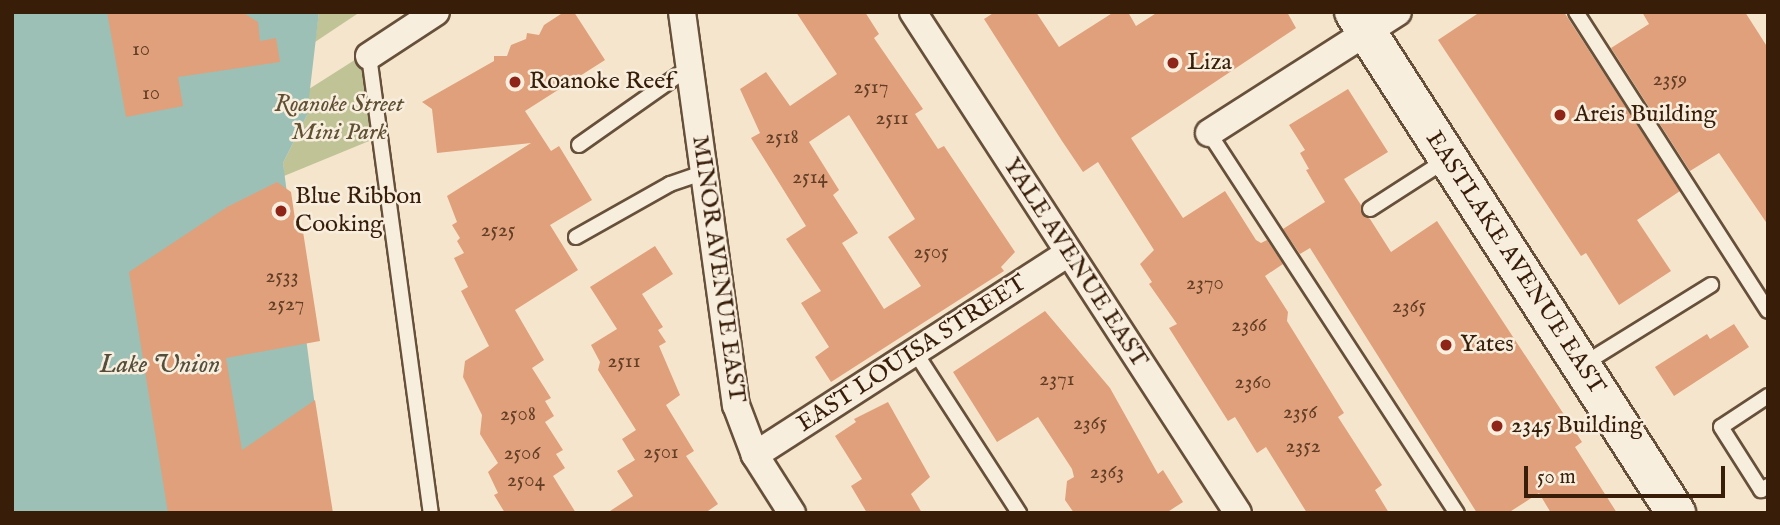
<!DOCTYPE html>
<html>
<head>
<meta charset="utf-8">
<style>
  body { margin:0 }
  #map { position:relative; width:1780px; height:525px; overflow:hidden; background:#f5e5cc; font-family:"IM FELL English",serif }
  div>[style] { position:absolute }
  .green>* { inset:0; background:#bfc396 }
  .water>* { inset:0; background:#9cbfb6 }
  .building>* { inset:0; background:#e0a07b }
  .roads { filter:drop-shadow(2px 0 #67503a) drop-shadow(-2px 0 #67503a) drop-shadow(0 2px #67503a) drop-shadow(0 -2px #67503a) }
  .service>* { height:14px; margin:-7px; padding:0 7px; transform-origin:7px; border-radius:7px; background:#f8eede }
  .minor>* { height:26px; margin:-13px; padding:0 13px; transform-origin:13px; border-radius:13px; background:#f8eede }
  .secondary>* { height:38px; margin:-19px; padding:0 19px; transform-origin:19px; border-radius:19px; background:#f8eede }
  .dots>* { width:19px; height:19px; translate:-50% -50%; box-sizing:border-box; border:4px solid #f8eede; border-radius:50% }
  span { translate:-50% -50%; white-space:nowrap; text-align:center; line-height:1.15; -webkit-text-stroke:5px #f8eede; paint-order:stroke }
  .number-label { font-size:21px; color:#623e26 }
  .number-label span { -webkit-text-stroke-width:0 }
  .poi-label { font-size:24px; color:#381e09 }
  .left { translate:0 -50%; text-align:left }
  .park-label { font-size:24px; color:#605033; font-style:italic }
  .street-label { font-size:24px; color:#381e09 }
  .water-label { font-size:26px; color:#564e3d; font-style:italic }
  .frame { position:absolute; inset:0; border:14px solid #381e09; pointer-events:none }
  .scale { position:absolute; left:1524px; top:466px; width:201px; height:32px; box-sizing:border-box; border:4px solid #381e09; border-top:0; padding-left:9px; font-size:21px; line-height:24px; white-space:nowrap; color:#381e09; -webkit-text-stroke:5px #f8eede; paint-order:stroke }
</style>
</head>
<body>
<div id="map">
  <div class="green">
    <i style="clip-path:polygon(319px 12px,360px 12px,315px 42px)"></i>
    <i style="clip-path:polygon(361px 56px,374px 139px,284px 176px,283px 163px,307px 115px,309px 89px)"></i>
  </div>
  <div class="water">
    <i style="clip-path:polygon(12px 12px,319px 12px,307px 115px,283px 163px,329px 513px,12px 513px)"></i>
  </div>
  <div class="building">
    <i style="clip-path:polygon(107px 12px,242px 12px,258px 22px,260px 41px,276px 38px,280px 62px,178px 77px,183px 106px,126px 117px)"></i>
    <i style="clip-path:polygon(564px 12px,574px 12px,605px 60px,525px 111px,551px 151px,559px 146px,592px 200px,550px 225px,578px 270px,515px 310px,544px 360px,532px 368px,551px 398px,545px 401px,554px 416px,545px 422px,563px 450px,556px 454px,565px 468px,553px 476px,576px 513px,505px 513px,494px 495px,498px 493px,488px 472px,498px 463px,480px 434px,482px 415px,463px 377px,465px 361px,489px 346px,461px 291px,468px 287px,454px 258px,464px 253px,457px 241px,460px 238px,452px 225px,457px 222px,447px 196px,531px 143px,437px 153px,432px 109px,422px 102px,494px 61px,494px 56px,507px 56px,511px 45px,526px 39px,527px 33px,539px 35px,544px 25px)"></i>
    <i style="clip-path:polygon(evenodd,796px 12px,865px 12px,879px 34px,874px 38px,923px 109px,915px 114px,938px 149px,944px 146px,1015px 252px,1001px 267px,1004px 271px,831px 382px,815px 357px,829px 347px,801px 303px,821px 291px,786px 239px,806px 226px,751px 138px,760px 133px,740px 89px,766px 72px,790px 106px,837px 74px,796px 12px,849px 115px,915px 219px,888px 237px,921px 286px,884px 309px,842px 243px,858px 233px,833px 195px,839px 190px,809px 142px,849px 115px)"></i>
    <i style="clip-path:polygon(995px 12px,1036px 12px,1059px 47px,1114px 12px,1128px 12px,1136px 26px,1158px 12px,1287px 12px,1296px 28px,1131px 138px,1183px 218px,1225px 191px,1256px 240px,1261px 243px,1267px 240px,1283px 264px,1265px 276px,1288px 312px,1287px 321px,1344px 413px,1338px 417px,1382px 485px,1375px 490px,1389px 513px,1307px 513px,1266px 447px,1257px 453px,1235px 417px,1228px 421px,1169px 328px,1177px 324px,1149px 284px,1152px 282px,1140px 264px,1154px 250px,1098px 162px,1083px 172px,1062px 141px,984px 19px)"></i>
    <i style="clip-path:polygon(1480px 12px,1564px 12px,1680px 191px,1637px 220px,1671px 271px,1619px 305px,1586px 253px,1581px 256px,1438px 40px)"></i>
    <i style="clip-path:polygon(1642px 12px,1745px 12px,1768px 48px,1768px 225px,1719px 153px,1690px 171px,1611px 48px,1649px 24px)"></i>
    <i style="clip-path:polygon(1348px 89px,1388px 152px,1344px 179px,1361px 205px,1362px 214px,1370px 219px,1391px 252px,1437px 221px,1582px 442px,1575px 447px,1617px 513px,1551px 513px,1539px 493px,1508px 513px,1477px 513px,1310px 248px,1300px 254px,1283px 229px,1325px 202px,1306px 170px,1309px 169px,1300px 153px,1305px 150px,1289px 125px)"></i>
    <i style="clip-path:polygon(277px 182px,291px 192px,296px 226px,302px 225px,320px 341px,226px 358px,242px 450px,315px 400px,333px 513px,168px 513px,129px 272px,227px 207px)"></i>
    <i style="clip-path:polygon(655px 246px,673px 274px,642px 294px,663px 327px,658px 330px,666px 342px,659px 346px,680px 395px,666px 405px,694px 451px,686px 456px,718px 504px,705px 513px,607px 513px,633px 496px,617px 471px,635px 460px,622px 439px,636px 430px,598px 370px,600px 362px,591px 345px,617px 329px,590px 287px)"></i>
    <i style="clip-path:polygon(1045px 311px,1110px 388px,1158px 474px,1163px 470px,1183px 502px,1166px 513px,1074px 513px,1065px 500px,1067px 481px,1074px 477px,1072px 469px,1038px 417px,997px 442px,953px 372px)"></i>
    <i style="clip-path:polygon(1734px 324px,1749px 347px,1674px 396px,1655px 367px,1707px 334px,1710px 339px)"></i>
    <i style="clip-path:polygon(888px 402px,930px 477px,911px 494px,922px 513px,867px 513px,851px 486px,862px 479px,835px 436px,856px 422px,854px 419px)"></i>
  </div>
  <div class="roads">
    <div class="service">
      <i style="left:1576px;top:12px;width:355px;rotate:57.3deg"></i>
      <i style="left:369px;top:56px;width:461px;rotate:82.3deg"></i>
      <i style="left:1209px;top:133px;width:454px;rotate:56.9deg"></i>
      <i style="left:579px;top:145px;width:136px;rotate:-35.1deg"></i>
      <i style="left:1370px;top:209px;width:90px;rotate:-32.8deg"></i>
      <i style="left:576px;top:237px;width:108px;rotate:-29.4deg"></i>
      <i style="left:670px;top:184px;width:36px;rotate:-19deg"></i>
      <i style="left:915px;top:352px;width:192px;rotate:57.1deg"></i>
      <i style="left:1582px;top:365px;width:152px;rotate:-31.8deg"></i>
      <i style="left:1768px;top:396px;width:56px;rotate:146.6deg"></i>
      <i style="left:1721px;top:427px;width:75px;rotate:57.6deg"></i>
      <i style="left:1761px;top:490px;width:8px;rotate:-30deg"></i>
    </div>
    <div class="minor">
      <i style="left:682px;top:12px;width:397px;rotate:82.2deg"></i>
      <i style="left:736px;top:405px;width:53px;rotate:69.2deg"></i>
      <i style="left:755px;top:455px;width:69px;rotate:57.5deg"></i>
      <i style="left:913px;top:12px;width:597px;rotate:57.03deg"></i>
      <i style="left:369px;top:56px;width:80px;rotate:-33.3deg"></i>
      <i style="left:1209px;top:133px;width:224px;rotate:-32.6deg"></i>
      <i style="left:755px;top:455px;width:373px;rotate:-32.8deg"></i>
    </div>
    <div class="secondary">
      <i style="left:1354px;top:12px;width:596px;rotate:57.27deg"></i>
    </div>
  </div>
  <div class="dots">
    <i style="left:1173px;top:63px;background:#8f2418"></i>
    <i style="left:515px;top:82px;background:#8f2418"></i>
    <i style="left:1560px;top:115px;background:#8f2418"></i>
    <i style="left:281px;top:211px;background:#8f2418"></i>
    <i style="left:1446px;top:345px;background:#8f2418"></i>
    <i style="left:1497px;top:426px;background:#8f2418"></i>
  </div>
  <div class="number-label">
    <span style="left:141px;top:50px">10</span>
    <span style="left:1670px;top:80px">2359</span>
    <span style="left:871px;top:88px">2517</span>
    <span style="left:151px;top:94px">10</span>
    <span style="left:892px;top:119px">2511</span>
    <span style="left:782px;top:138px">2518</span>
    <span style="left:810px;top:178px">2514</span>
    <span style="left:498px;top:231px">2525</span>
    <span style="left:931px;top:253px">2505</span>
    <span style="left:282px;top:277px">2533</span>
    <span style="left:1205px;top:284px">2370</span>
    <span style="left:286px;top:305px">2527</span>
    <span style="left:1409px;top:307px">2365</span>
    <span style="left:1249px;top:326px">2366</span>
    <span style="left:624px;top:362px">2511</span>
    <span style="left:1057px;top:380px">2371</span>
    <span style="left:1253px;top:383px">2360</span>
    <span style="left:1300px;top:413px">2356</span>
    <span style="left:518px;top:415px">2508</span>
    <span style="left:1090px;top:424px">2365</span>
    <span style="left:1303px;top:447px">2352</span>
    <span style="left:661px;top:453px">2501</span>
    <span style="left:522px;top:454px">2506</span>
    <span style="left:1107px;top:473px">2363</span>
    <span style="left:526px;top:481px">2504</span>
  </div>
  <div class="poi-label">
    <span class="left" style="left:1187px;top:63px">Liza</span>
    <span class="left" style="left:529px;top:82px">Roanoke Reef</span>
    <span class="left" style="left:1574px;top:115px">Areis Building</span>
    <span class="left" style="left:295px;top:211px">Blue Ribbon<br>Cooking</span>
    <span class="left" style="left:1460px;top:345px">Yates</span>
    <span class="left" style="left:1511px;top:426px">2345 Building</span>
  </div>
  <div class="park-label">
    <span style="left:339px;top:119px">Roanoke Street<br>Mini Park</span>
  </div>
  <div class="street-label">
    <span style="left:1075px;top:263px;rotate:57deg">YALE AVENUE EAST</span>
    <span style="left:1515px;top:263px;rotate:57deg">EASTLAKE AVENUE EAST</span>
    <span style="left:718px;top:269px;rotate:82deg">MINOR AVENUE EAST</span>
    <span style="left:912px;top:354px;rotate:-33deg">EAST LOUISA STREET</span>
  </div>
  <div class="water-label">
    <span style="left:160px;top:365px">Lake Union</span>
  </div>
  <div class="frame"></div>
  <div class="scale">50 m</div>
</div>
</body>
</html>
